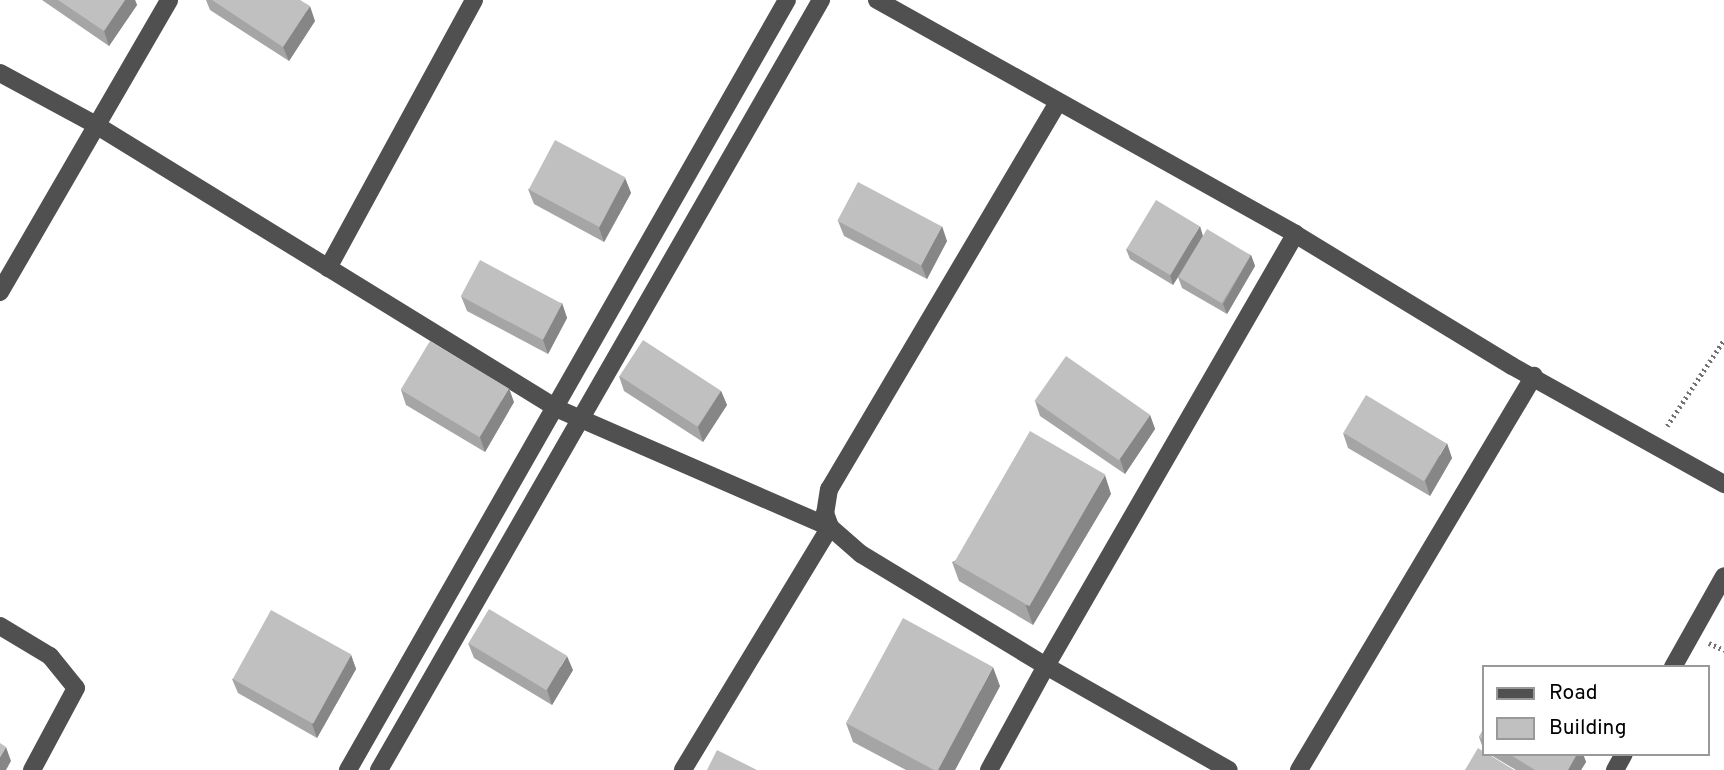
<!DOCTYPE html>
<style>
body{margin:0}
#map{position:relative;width:1724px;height:770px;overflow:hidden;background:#fff;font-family:Overpass,sans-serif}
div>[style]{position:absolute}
.path>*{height:4.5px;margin-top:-2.25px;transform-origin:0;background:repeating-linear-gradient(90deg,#727272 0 2px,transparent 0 5.5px)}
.minor>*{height:18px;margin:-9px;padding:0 9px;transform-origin:9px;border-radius:9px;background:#505050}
.wall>*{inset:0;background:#a5a5a5}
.shaded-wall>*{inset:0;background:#868686}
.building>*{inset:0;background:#c0c0c0;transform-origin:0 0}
span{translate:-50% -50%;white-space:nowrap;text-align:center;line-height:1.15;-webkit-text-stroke:6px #fff;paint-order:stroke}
.legend{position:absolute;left:1482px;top:665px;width:228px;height:91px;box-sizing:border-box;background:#fff;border:2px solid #999;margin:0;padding:9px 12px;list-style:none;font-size:21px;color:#000}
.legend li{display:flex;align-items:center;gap:14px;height:35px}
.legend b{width:35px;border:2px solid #999}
</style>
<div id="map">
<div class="path">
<div style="left:1667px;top:426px;width:103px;rotate:-56.5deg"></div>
<div style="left:1709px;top:643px;width:17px;rotate:25deg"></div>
</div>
<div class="minor">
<div style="left:877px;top:0;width:479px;rotate:29.2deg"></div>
<div style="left:1295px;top:234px;width:254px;rotate:31.3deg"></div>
<div style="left:1512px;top:366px;width:243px;rotate:29.1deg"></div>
<div style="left:0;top:73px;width:109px;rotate:28.4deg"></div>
<div style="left:96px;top:125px;width:542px;rotate:31.58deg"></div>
<div style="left:558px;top:409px;width:296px;rotate:23.5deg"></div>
<div style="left:830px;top:527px;width:284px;rotate:121.2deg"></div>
<div style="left:1057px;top:104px;width:447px;rotate:120.6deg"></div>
<div style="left:829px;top:489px;width:24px;rotate:99deg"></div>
<div style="left:825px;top:513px;width:15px;rotate:70deg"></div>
<div style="left:830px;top:527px;width:41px;rotate:41.1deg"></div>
<div style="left:861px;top:554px;width:216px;rotate:31.2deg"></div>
<div style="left:1046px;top:666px;width:499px;rotate:-60deg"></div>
<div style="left:328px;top:268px;width:305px;rotate:-61.4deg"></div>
<div style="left:0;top:292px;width:337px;rotate:-59.9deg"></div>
<div style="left:0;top:626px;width:58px;rotate:31deg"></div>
<div style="left:50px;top:656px;width:41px;rotate:50.9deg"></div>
<div style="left:76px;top:688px;width:93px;rotate:118.2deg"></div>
<div style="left:1673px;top:667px;width:104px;rotate:-60.7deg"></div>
<div style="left:348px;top:770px;width:886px;rotate:-60.31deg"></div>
<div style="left:379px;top:770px;width:888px;rotate:-60.14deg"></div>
<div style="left:989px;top:770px;width:119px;rotate:-61.3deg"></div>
<div style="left:1046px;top:666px;width:210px;rotate:29.6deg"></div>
<div style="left:1299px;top:770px;width:459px;rotate:-59.2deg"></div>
<div style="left:1615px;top:770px;width:18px;rotate:-61deg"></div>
</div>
<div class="wall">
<div style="clip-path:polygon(42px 0,135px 0,137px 5px,109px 46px)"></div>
<div style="clip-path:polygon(206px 0,300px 0,315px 21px,289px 61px,210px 10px)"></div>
<div style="clip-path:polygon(625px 178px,631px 193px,604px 242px,534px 204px,528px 189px)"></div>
<div style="clip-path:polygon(838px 221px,947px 241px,927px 279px,844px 236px)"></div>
<div style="clip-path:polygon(1203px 236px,1251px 255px,1255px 266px,1227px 314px,1182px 288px,1178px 277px,1187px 263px,1173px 285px,1130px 259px,1126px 249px)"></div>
<div style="clip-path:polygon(461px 296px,562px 303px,567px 318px,548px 354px,467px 311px)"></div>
<div style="clip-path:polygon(619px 376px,721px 391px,727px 405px,703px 442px,624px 391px)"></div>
<div style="clip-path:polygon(401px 390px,514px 402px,485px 452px,406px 405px)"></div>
<div style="clip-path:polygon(1035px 401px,1150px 415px,1155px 429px,1125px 474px,1040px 416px)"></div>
<div style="clip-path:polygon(1343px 433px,1452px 458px,1430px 496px,1348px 448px)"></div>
<div style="clip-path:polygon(1111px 494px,1033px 625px,959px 581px,952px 562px)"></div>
<div style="clip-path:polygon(468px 643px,573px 670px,552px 705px,474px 658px)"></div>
<div style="clip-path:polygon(351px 655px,356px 669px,317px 738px,238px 693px,232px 679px)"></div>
<div style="clip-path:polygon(1000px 686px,955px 770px,906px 770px,853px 742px,846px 723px)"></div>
<div style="clip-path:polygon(1484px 728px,1484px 751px,1479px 737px)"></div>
<div style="clip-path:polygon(1489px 754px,1583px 754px,1586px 762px,1581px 770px,1516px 770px)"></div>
</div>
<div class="shaded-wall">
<div style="clip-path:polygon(125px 0,135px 0,137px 5px,109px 46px,104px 31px)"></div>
<div style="clip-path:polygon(310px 6px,315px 21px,289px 61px,283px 47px)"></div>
<div style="clip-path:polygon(625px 178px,631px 193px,604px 242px,599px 228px)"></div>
<div style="clip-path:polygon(942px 226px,947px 241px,927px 279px,921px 265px)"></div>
<div style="clip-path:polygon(1200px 226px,1203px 236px,1173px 285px,1170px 275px)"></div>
<div style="clip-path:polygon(1251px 255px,1255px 266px,1227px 314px,1223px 304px)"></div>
<div style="clip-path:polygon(562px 303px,567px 318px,548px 354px,543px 340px)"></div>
<div style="clip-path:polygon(509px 388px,514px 402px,485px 452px,480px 437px)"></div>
<div style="clip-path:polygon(721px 391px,727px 405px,703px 442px,698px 427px)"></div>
<div style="clip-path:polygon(1150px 415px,1155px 429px,1125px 474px,1120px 459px)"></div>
<div style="clip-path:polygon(1447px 443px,1452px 458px,1430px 496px,1425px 481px)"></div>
<div style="clip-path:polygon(1105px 475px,1111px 494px,1033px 625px,1026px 606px)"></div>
<div style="clip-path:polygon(351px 655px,356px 669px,317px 738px,312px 724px)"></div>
<div style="clip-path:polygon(567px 656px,573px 670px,552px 705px,547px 690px)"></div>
<div style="clip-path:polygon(993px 667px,1000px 686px,955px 770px,938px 770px)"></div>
<div style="clip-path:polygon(6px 747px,11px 761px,6px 770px,0 770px,0 757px)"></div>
<div style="clip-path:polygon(1577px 754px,1583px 754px,1586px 762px,1581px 770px,1568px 770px)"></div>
</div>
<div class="building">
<div style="clip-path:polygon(58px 0,125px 0,104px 31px)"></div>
<div style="clip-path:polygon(212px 0,300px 0,310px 6px,283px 47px)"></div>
<div style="left:555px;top:140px;width:80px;height:56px;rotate:28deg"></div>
<div style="left:858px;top:182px;width:95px;height:44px;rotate:28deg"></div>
<div style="left:1156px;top:200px;width:51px;height:57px;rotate:31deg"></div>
<div style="left:1207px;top:229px;width:51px;height:56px;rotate:31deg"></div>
<div style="left:480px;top:260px;width:93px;height:41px;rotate:28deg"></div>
<div style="left:643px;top:340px;width:93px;height:43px;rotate:33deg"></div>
<div style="left:430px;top:341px;width:92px;height:57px;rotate:31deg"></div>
<div style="left:1066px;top:356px;width:103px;height:55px;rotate:35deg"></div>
<div style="left:1366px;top:395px;width:94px;height:44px;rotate:31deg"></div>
<div style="left:1030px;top:431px;width:87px;height:152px;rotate:30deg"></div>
<div style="left:489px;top:609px;width:91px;height:40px;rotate:31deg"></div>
<div style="left:271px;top:610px;width:92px;height:79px;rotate:29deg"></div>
<div style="clip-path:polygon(903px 618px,993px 667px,938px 770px,934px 770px,846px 723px)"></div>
<div style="clip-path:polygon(1484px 728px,1484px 740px,1479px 737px)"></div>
<div style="clip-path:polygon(0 743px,6px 747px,0 757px)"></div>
<div style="clip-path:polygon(1478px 748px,1484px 752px,1484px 754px,1488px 754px,1514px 770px,1465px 770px)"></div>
<div style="clip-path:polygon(717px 750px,757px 770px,707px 770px)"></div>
<div style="clip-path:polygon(1509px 754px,1577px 754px,1568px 770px,1535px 770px)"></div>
</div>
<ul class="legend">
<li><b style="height:9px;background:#505050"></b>Road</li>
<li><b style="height:19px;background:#c0c0c0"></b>Building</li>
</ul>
</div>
